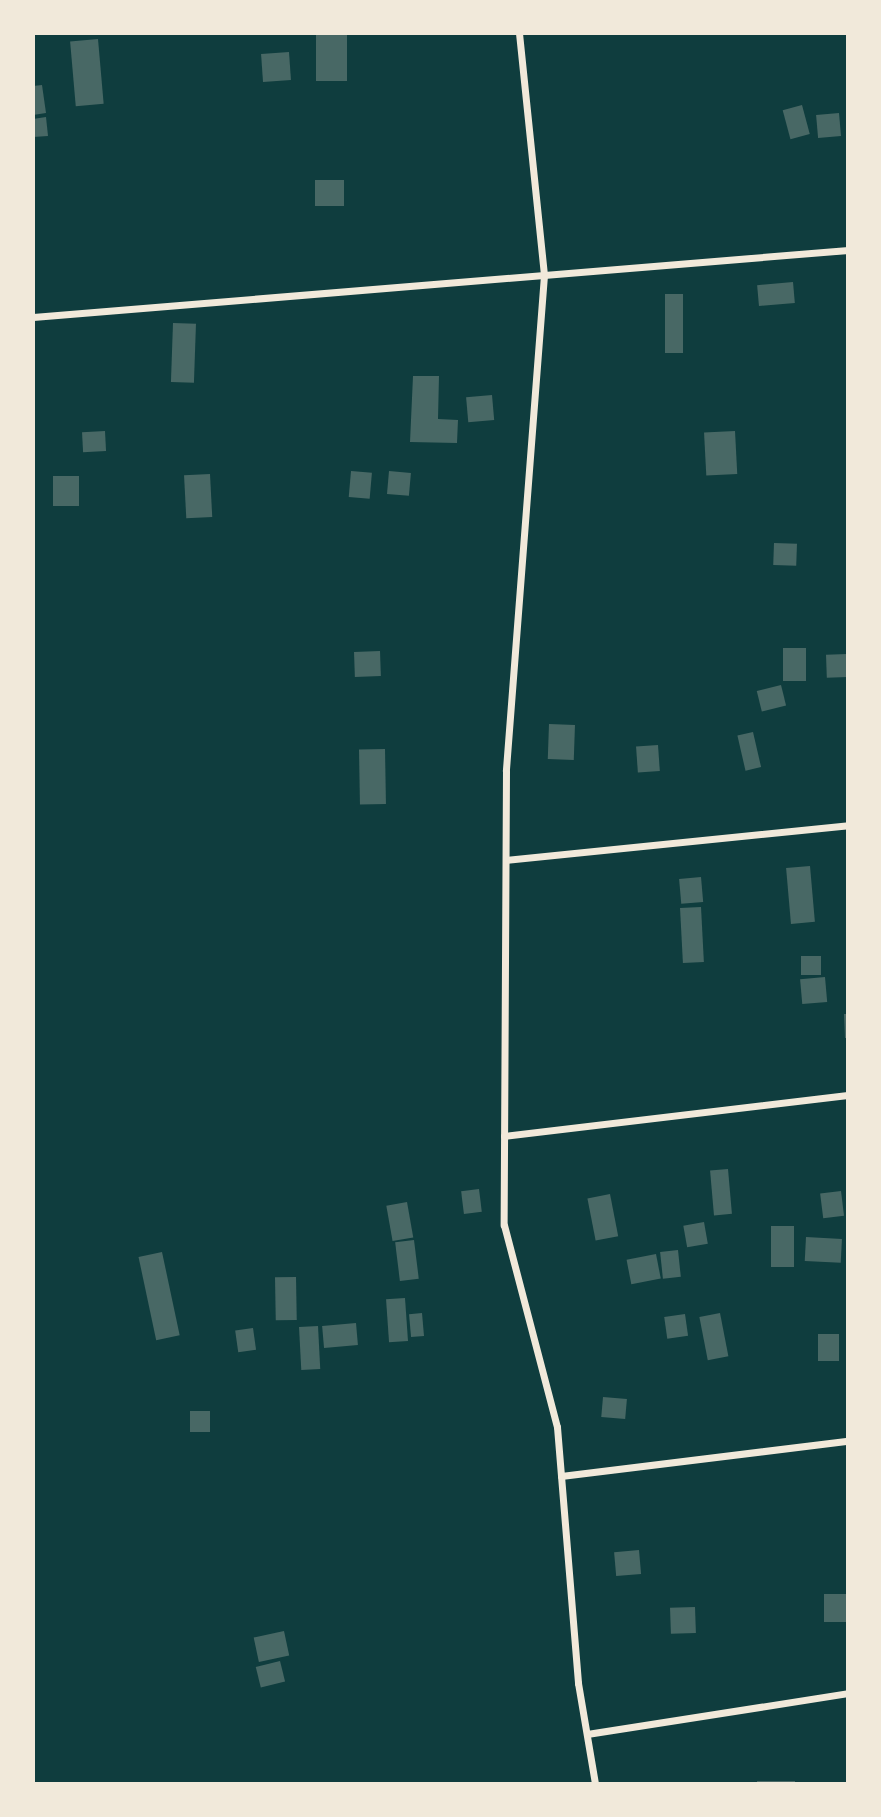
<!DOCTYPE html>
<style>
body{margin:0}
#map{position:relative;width:881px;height:1817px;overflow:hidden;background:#0f3d3e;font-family:Cabin,sans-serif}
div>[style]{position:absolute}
.building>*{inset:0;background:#486865;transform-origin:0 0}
.minor>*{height:7px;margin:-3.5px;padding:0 3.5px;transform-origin:3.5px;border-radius:3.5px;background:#f1e9da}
span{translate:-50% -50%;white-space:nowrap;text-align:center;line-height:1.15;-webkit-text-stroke:7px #f1e9da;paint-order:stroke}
.frame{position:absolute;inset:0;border:35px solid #f1e9da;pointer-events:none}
</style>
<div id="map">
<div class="building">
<div style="left:316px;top:33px;width:31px;height:48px"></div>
<div style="left:98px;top:39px;width:65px;height:28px;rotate:85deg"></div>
<div style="left:289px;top:52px;width:28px;height:28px;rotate:86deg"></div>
<div style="clip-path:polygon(42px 85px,46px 113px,33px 115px,33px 86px)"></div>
<div style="left:802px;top:105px;width:30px;height:20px;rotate:75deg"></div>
<div style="left:839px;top:113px;width:23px;height:23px;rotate:85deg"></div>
<div style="clip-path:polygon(46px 117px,48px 136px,33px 137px,33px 119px)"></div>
<div style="left:315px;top:180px;width:29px;height:26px"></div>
<div style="left:793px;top:282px;width:21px;height:36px;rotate:85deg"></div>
<div style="left:665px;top:294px;width:18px;height:59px"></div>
<div style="left:173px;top:323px;width:23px;height:59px;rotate:2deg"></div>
<div style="clip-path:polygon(413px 376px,439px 376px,438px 419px,458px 420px,457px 443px,410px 442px)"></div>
<div style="left:492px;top:395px;width:25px;height:26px;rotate:85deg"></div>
<div style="left:105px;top:431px;width:20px;height:23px;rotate:87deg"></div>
<div style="left:735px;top:431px;width:43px;height:31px;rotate:87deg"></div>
<div style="left:351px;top:471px;width:21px;height:26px;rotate:5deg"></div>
<div style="left:389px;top:471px;width:22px;height:23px;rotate:5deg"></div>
<div style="left:210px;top:474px;width:43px;height:26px;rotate:87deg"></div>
<div style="left:53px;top:476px;width:26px;height:30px"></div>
<div style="left:774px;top:543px;width:23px;height:22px;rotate:2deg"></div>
<div style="left:783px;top:648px;width:23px;height:33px"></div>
<div style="left:380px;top:651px;width:25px;height:26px;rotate:88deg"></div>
<div style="left:847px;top:654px;width:23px;height:21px;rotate:88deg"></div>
<div style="left:781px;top:685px;width:21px;height:25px;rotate:76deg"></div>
<div style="left:549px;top:724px;width:26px;height:35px;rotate:2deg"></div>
<div style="left:753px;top:732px;width:36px;height:16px;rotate:77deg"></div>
<div style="left:658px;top:745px;width:26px;height:22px;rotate:86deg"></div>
<div style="left:385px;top:749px;width:55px;height:26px;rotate:89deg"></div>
<div style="left:810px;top:866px;width:56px;height:24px;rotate:85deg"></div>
<div style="left:701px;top:877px;width:25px;height:22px;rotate:85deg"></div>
<div style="left:701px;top:907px;width:55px;height:21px;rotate:87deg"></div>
<div style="left:801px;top:956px;width:20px;height:19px"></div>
<div style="left:825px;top:977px;width:25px;height:25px;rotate:85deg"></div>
<div style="clip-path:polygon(844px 1014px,848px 1014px,848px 1038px,845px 1038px)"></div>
<div style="left:728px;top:1169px;width:45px;height:18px;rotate:85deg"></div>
<div style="left:479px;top:1189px;width:23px;height:18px;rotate:83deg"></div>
<div style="left:841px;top:1191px;width:25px;height:21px;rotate:83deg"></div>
<div style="left:610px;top:1194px;width:43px;height:23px;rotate:79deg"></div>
<div style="left:407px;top:1202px;width:36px;height:21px;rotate:80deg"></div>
<div style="left:704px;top:1222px;width:22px;height:21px;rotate:80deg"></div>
<div style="left:771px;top:1226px;width:23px;height:41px"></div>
<div style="left:806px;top:1237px;width:36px;height:24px;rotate:3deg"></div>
<div style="left:414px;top:1240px;width:39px;height:19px;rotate:83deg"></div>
<div style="left:678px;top:1250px;width:27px;height:18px;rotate:84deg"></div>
<div style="left:162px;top:1252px;width:85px;height:24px;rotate:78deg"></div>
<div style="left:656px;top:1254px;width:25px;height:30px;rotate:79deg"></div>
<div style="left:296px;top:1277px;width:43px;height:21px;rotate:89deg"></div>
<div style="left:405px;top:1298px;width:43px;height:19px;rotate:86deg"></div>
<div style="left:422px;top:1313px;width:23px;height:13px;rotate:85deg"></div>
<div style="left:720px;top:1313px;width:44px;height:21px;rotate:79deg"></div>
<div style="left:685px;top:1314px;width:22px;height:21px;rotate:82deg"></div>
<div style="left:356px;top:1323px;width:22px;height:34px;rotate:85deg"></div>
<div style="left:318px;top:1326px;width:43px;height:19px;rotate:87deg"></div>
<div style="left:253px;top:1328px;width:22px;height:18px;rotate:82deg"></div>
<div style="left:818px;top:1334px;width:21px;height:27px"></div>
<div style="left:603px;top:1397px;width:24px;height:20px;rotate:5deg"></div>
<div style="left:210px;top:1411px;width:21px;height:20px;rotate:90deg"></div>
<div style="left:639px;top:1550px;width:24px;height:25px;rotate:85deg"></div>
<div style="left:848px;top:1594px;width:28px;height:24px;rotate:90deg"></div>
<div style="left:695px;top:1607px;width:26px;height:25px;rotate:88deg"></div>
<div style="left:284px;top:1631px;width:25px;height:31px;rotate:78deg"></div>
<div style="left:280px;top:1661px;width:21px;height:25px;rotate:76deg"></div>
<div style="left:757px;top:1781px;width:38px;height:3px"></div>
</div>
<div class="minor">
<div style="left:519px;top:33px;width:243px;rotate:84.1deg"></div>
<div style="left:544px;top:275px;width:497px;rotate:94.4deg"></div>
<div style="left:506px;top:771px;width:454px;rotate:90.3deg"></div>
<div style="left:504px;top:1225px;width:209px;rotate:75.3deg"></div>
<div style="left:557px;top:1427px;width:257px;rotate:85.3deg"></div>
<div style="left:578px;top:1683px;width:102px;rotate:80.4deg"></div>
<div style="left:33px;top:317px;width:818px;rotate:-4.7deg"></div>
<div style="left:506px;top:860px;width:344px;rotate:-5.8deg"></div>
<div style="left:504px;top:1136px;width:346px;rotate:-6.8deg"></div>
<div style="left:561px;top:1476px;width:289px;rotate:-7deg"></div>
<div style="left:587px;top:1734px;width:264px;rotate:-8.9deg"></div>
</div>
<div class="frame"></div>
</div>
